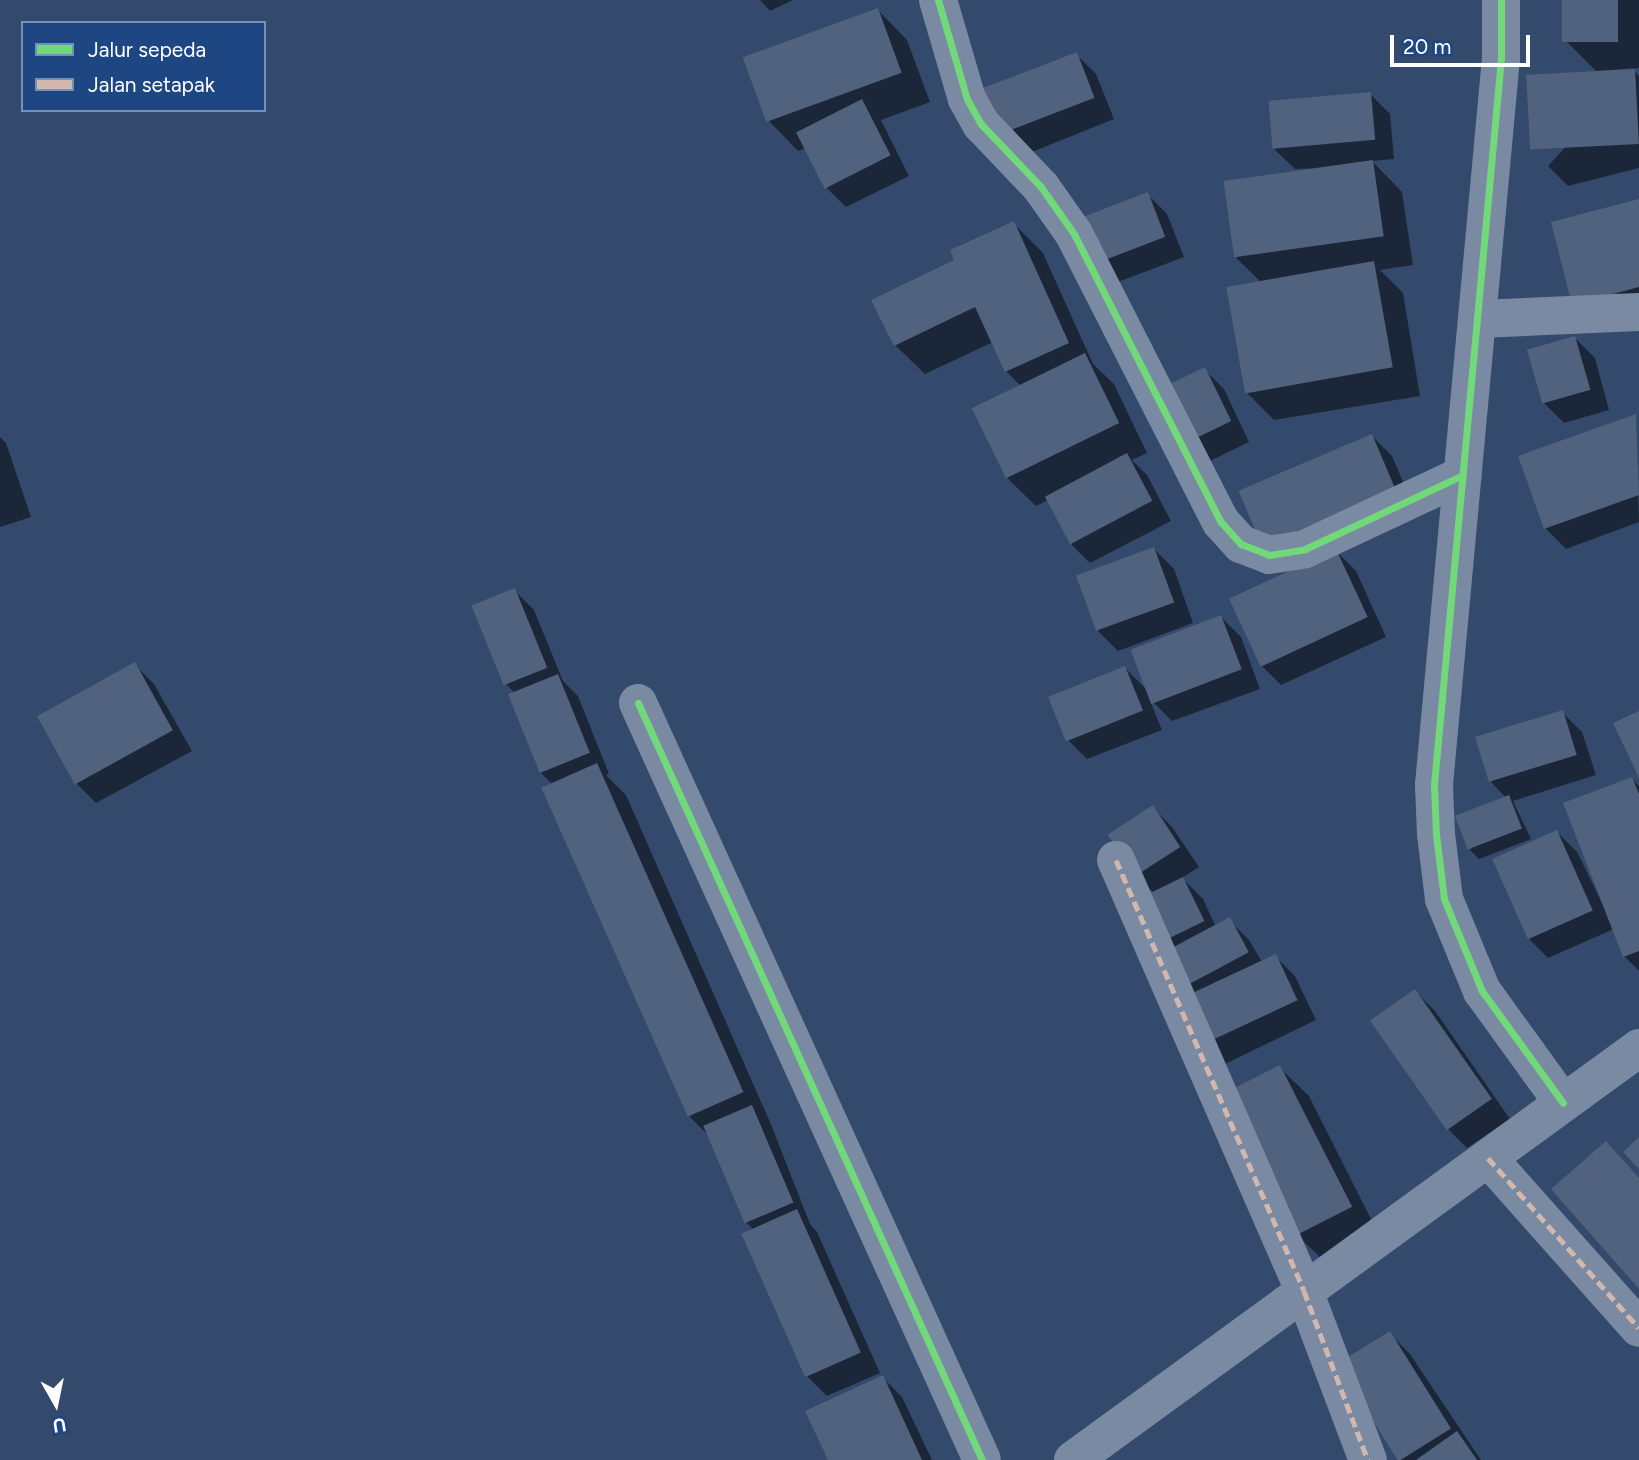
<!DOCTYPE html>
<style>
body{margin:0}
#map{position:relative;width:1639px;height:1460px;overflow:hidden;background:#344a6c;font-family:Figtree,sans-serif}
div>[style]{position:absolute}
.shadow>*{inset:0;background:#0007}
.building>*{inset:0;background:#50627d;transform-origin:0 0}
.minor>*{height:38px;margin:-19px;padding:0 19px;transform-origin:19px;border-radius:19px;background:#7a8aa2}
.quiet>*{height:5px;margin-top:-2.5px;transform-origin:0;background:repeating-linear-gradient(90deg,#d1b7ad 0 10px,transparent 0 15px)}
.cycleway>*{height:7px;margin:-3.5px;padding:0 3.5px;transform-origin:3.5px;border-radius:3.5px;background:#71d979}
span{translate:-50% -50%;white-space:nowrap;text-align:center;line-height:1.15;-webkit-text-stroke:5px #1d4683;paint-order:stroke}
.legend{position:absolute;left:21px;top:21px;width:245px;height:91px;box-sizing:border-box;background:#1d4683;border:2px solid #7790b5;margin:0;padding:9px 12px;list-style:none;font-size:21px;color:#fff}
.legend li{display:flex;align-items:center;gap:14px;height:35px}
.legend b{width:35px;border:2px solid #7790b5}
.north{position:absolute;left:21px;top:1369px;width:70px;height:70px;-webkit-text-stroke:5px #1d4683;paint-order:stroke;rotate:171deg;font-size:19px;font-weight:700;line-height:28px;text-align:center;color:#fff}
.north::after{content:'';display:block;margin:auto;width:24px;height:32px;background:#fff;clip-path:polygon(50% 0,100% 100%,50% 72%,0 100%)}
.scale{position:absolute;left:1390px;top:35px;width:140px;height:32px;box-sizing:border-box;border:4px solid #fff;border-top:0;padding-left:9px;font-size:21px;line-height:24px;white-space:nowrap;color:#fff;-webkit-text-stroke:5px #1d4683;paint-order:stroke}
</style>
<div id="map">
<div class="shadow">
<div style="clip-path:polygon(760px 0,793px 0,770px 11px)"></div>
<div style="clip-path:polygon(1563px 0,1639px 0,1639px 68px,1596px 71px,1566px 41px)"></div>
<div style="clip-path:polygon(878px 10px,907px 40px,930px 102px,881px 120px,909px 176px,846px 207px,826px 187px,806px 148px,798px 151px,769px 121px)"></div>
<div style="clip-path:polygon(1076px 54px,1096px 74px,1114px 119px,1017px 158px,997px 138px)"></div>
<div style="clip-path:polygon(1635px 71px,1639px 76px,1639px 168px,1568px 186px,1548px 166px)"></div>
<div style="clip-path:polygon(1370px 94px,1390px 114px,1394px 159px,1372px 161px,1402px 192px,1413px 265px,1380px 270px,1403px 293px,1420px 396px,1274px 420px,1244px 390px,1261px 282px,1236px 258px,1331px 168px,1295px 169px,1274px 149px)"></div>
<div style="clip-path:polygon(1147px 194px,1167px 214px,1184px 257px,1118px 282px,1082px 220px)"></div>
<div style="clip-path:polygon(1639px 201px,1639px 311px,1594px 324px)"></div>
<div style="clip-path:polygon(1013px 223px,1043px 253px,1093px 364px,1114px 384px,1147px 453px,1132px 460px,1147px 475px,1171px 521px,1090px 563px,1070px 543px,1048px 500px,1036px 506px,1006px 477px,1020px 385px,1006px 371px,993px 342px,925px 374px,895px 345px,956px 261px)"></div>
<div style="clip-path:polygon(1575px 338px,1595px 358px,1609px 410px,1564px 423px,1544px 403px)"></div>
<div style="clip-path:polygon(1204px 369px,1224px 389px,1249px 442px,1206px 463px,1186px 443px)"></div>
<div style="clip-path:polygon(1636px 416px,1639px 522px,1566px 549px,1546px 529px,1520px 457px)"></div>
<div style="clip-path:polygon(1372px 436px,1392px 456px,1415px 510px,1285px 566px)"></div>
<div style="clip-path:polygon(0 437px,6px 443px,31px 517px,0 527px)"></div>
<div style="clip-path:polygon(1154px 549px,1174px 569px,1193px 623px,1118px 651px,1098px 631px)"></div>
<div style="clip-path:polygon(1336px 551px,1356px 571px,1386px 637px,1281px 685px,1261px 665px,1231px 599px)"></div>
<div style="clip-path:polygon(514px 590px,534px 610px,563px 681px,578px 696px,609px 774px,606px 775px,626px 795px,770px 1122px,810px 1224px,817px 1232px,880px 1373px,827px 1396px,807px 1376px,754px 1230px,746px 1222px,710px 1137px,688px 1115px,552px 784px,541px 773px,515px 693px,506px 684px)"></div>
<div style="clip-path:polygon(1221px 617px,1241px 637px,1260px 689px,1172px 721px,1149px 698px,1162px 730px,1087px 759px,1067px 739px,1125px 668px,1148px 691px)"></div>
<div style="clip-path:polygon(134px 664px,154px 684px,192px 751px,96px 803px,76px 783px,39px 716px)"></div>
<div style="clip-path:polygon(1562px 712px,1582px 732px,1596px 775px,1513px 801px,1531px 839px,1479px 859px,1470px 850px,1506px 798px,1491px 782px)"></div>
<div style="clip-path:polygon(1632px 779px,1639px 786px,1639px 971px,1624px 956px,1614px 929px,1548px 958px,1528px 938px,1494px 860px,1557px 832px,1577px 852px,1612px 923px)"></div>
<div style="clip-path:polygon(1152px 807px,1172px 827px,1199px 867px,1182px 878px,1203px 899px,1216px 927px,1229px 920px,1249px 940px,1262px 962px,1275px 956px,1295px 976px,1316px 1020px,1223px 1065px,1203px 1045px,1154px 893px,1135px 875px)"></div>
<div style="clip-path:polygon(1415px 991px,1435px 1011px,1510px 1119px,1467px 1148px,1447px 1128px)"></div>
<div style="clip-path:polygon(1279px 1067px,1309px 1096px,1380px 1237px,1327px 1264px,1297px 1235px)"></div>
<div style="clip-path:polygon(1390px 1334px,1410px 1354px,1481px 1460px,1401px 1460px,1340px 1364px)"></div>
<div style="clip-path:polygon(882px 1377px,902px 1397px,932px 1460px,830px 1460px)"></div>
</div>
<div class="building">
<div style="left:1562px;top:0;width:56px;height:42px"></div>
<div style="left:878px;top:8px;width:69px;height:144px;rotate:70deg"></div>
<div style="left:1077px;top:52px;width:49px;height:109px;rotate:69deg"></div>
<div style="left:1635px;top:69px;width:75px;height:109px;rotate:87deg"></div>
<div style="left:1371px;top:92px;width:48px;height:103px;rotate:85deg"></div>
<div style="left:862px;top:99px;width:63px;height:74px;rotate:63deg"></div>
<div style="left:1373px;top:160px;width:77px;height:151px;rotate:82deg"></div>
<div style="left:1148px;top:192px;width:48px;height:73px;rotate:69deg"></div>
<div style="clip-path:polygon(1639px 199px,1639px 287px,1572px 305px,1551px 222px)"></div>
<div style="clip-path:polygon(1014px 221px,1069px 343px,1005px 372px,975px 307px,894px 346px,871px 300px,954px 260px,950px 250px)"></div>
<div style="left:1374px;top:261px;width:108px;height:150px;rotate:80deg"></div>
<div style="left:1575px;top:336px;width:56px;height:50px;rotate:74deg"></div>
<div style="left:1085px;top:353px;width:78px;height:126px;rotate:64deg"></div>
<div style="left:1205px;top:367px;width:60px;height:51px;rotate:64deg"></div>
<div style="clip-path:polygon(1636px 414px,1639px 495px,1544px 529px,1518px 456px)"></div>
<div style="left:1372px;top:434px;width:61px;height:145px;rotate:67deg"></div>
<div style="left:1127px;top:453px;width:54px;height:93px;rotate:62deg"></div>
<div style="left:1154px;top:547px;width:59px;height:83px;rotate:70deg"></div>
<div style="left:1336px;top:549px;width:75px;height:118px;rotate:65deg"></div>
<div style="left:515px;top:588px;width:86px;height:47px;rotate:68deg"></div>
<div style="left:1221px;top:615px;width:58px;height:97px;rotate:69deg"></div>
<div style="left:135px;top:662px;width:78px;height:112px;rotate:61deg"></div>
<div style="left:1125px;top:666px;width:48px;height:83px;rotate:68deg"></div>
<div style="left:558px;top:674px;width:85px;height:54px;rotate:68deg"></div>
<div style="left:1563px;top:710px;width:47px;height:92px;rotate:73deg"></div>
<div style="clip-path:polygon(1639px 711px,1639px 778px,1613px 723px)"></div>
<div style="left:597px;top:763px;width:360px;height:61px;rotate:66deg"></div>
<div style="clip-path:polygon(1632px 777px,1639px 794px,1639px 951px,1623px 957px,1563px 803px)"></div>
<div style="left:1509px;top:795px;width:36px;height:58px;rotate:69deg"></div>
<div style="left:1153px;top:805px;width:50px;height:54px;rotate:57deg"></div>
<div style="left:1557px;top:830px;width:88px;height:71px;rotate:66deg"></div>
<div style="left:1183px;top:877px;width:49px;height:52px;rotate:64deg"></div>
<div style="left:1230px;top:917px;width:40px;height:79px;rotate:62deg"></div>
<div style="left:1276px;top:954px;width:51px;height:107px;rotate:65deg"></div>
<div style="left:1415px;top:989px;width:134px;height:55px;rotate:55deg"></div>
<div style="left:1280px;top:1065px;width:159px;height:63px;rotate:63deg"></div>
<div style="left:752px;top:1105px;width:106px;height:53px;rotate:67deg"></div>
<div style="clip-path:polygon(1639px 1137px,1639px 1169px,1623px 1152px)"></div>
<div style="clip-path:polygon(1606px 1141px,1639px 1178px,1639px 1289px,1551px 1189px)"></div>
<div style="left:797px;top:1209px;width:157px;height:61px;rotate:66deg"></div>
<div style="left:1390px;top:1331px;width:115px;height:62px;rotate:58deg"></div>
<div style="clip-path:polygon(883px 1375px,922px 1460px,828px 1460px,805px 1411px)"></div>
<div style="clip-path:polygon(1457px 1431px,1477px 1460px,1416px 1460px)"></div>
</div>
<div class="minor">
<div style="left:938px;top:0;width:103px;rotate:73.7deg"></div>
<div style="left:967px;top:99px;width:29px;rotate:61deg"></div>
<div style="left:981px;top:124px;width:87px;rotate:46.4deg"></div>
<div style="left:1041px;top:187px;width:57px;rotate:54.9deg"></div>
<div style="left:1074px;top:234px;width:323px;rotate:63deg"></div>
<div style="left:1221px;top:522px;width:30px;rotate:48deg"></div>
<div style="left:1241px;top:544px;width:30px;rotate:21deg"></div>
<div style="left:1269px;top:555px;width:36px;rotate:-9deg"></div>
<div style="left:1305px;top:549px;width:174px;rotate:-25.1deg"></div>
<div style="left:1501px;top:0;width:58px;rotate:90deg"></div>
<div style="left:1501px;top:58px;width:730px;rotate:95.27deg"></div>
<div style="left:1434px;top:785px;width:49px;rotate:87.7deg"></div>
<div style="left:1436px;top:834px;width:65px;rotate:83deg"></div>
<div style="left:1444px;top:899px;width:100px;rotate:67.6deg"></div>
<div style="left:1482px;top:991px;width:138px;rotate:54.1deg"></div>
<div style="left:1478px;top:319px;width:161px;rotate:-2.5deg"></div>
<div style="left:638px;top:703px;width:831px;rotate:65.56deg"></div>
<div style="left:1116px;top:860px;width:470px;rotate:66.4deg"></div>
<div style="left:1304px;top:1291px;width:181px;rotate:69.3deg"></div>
<div style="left:1488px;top:1158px;width:227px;rotate:48.4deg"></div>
<div style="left:1073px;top:1460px;width:700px;rotate:-36.05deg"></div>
</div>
<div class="quiet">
<div style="left:1116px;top:860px;width:470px;rotate:66.4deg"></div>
<div style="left:1304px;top:1291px;width:181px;rotate:69.3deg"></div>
<div style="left:1488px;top:1158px;width:227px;rotate:48.4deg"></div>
</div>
<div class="cycleway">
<div style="left:938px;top:0;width:103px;rotate:73.7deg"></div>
<div style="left:967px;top:99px;width:29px;rotate:61deg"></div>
<div style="left:981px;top:124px;width:87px;rotate:46.4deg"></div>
<div style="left:1041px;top:187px;width:57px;rotate:54.9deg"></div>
<div style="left:1074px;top:234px;width:323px;rotate:63deg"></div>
<div style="left:1221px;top:522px;width:30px;rotate:48deg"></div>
<div style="left:1241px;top:544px;width:30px;rotate:21deg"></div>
<div style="left:1269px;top:555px;width:36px;rotate:-9deg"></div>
<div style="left:1305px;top:549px;width:174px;rotate:-25.1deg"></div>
<div style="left:1501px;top:0;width:58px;rotate:90deg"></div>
<div style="left:1501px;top:58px;width:730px;rotate:95.27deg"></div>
<div style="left:1434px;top:785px;width:49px;rotate:87.7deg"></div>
<div style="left:1436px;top:834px;width:65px;rotate:83deg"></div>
<div style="left:1444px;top:899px;width:100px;rotate:67.6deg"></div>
<div style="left:1482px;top:991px;width:138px;rotate:54.1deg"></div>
<div style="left:638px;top:703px;width:831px;rotate:65.56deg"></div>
</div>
<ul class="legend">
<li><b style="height:9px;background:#71d979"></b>Jalur sepeda</li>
<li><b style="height:9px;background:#d1b7ad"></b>Jalan setapak</li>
</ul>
<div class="north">U</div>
<div class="scale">20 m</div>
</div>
